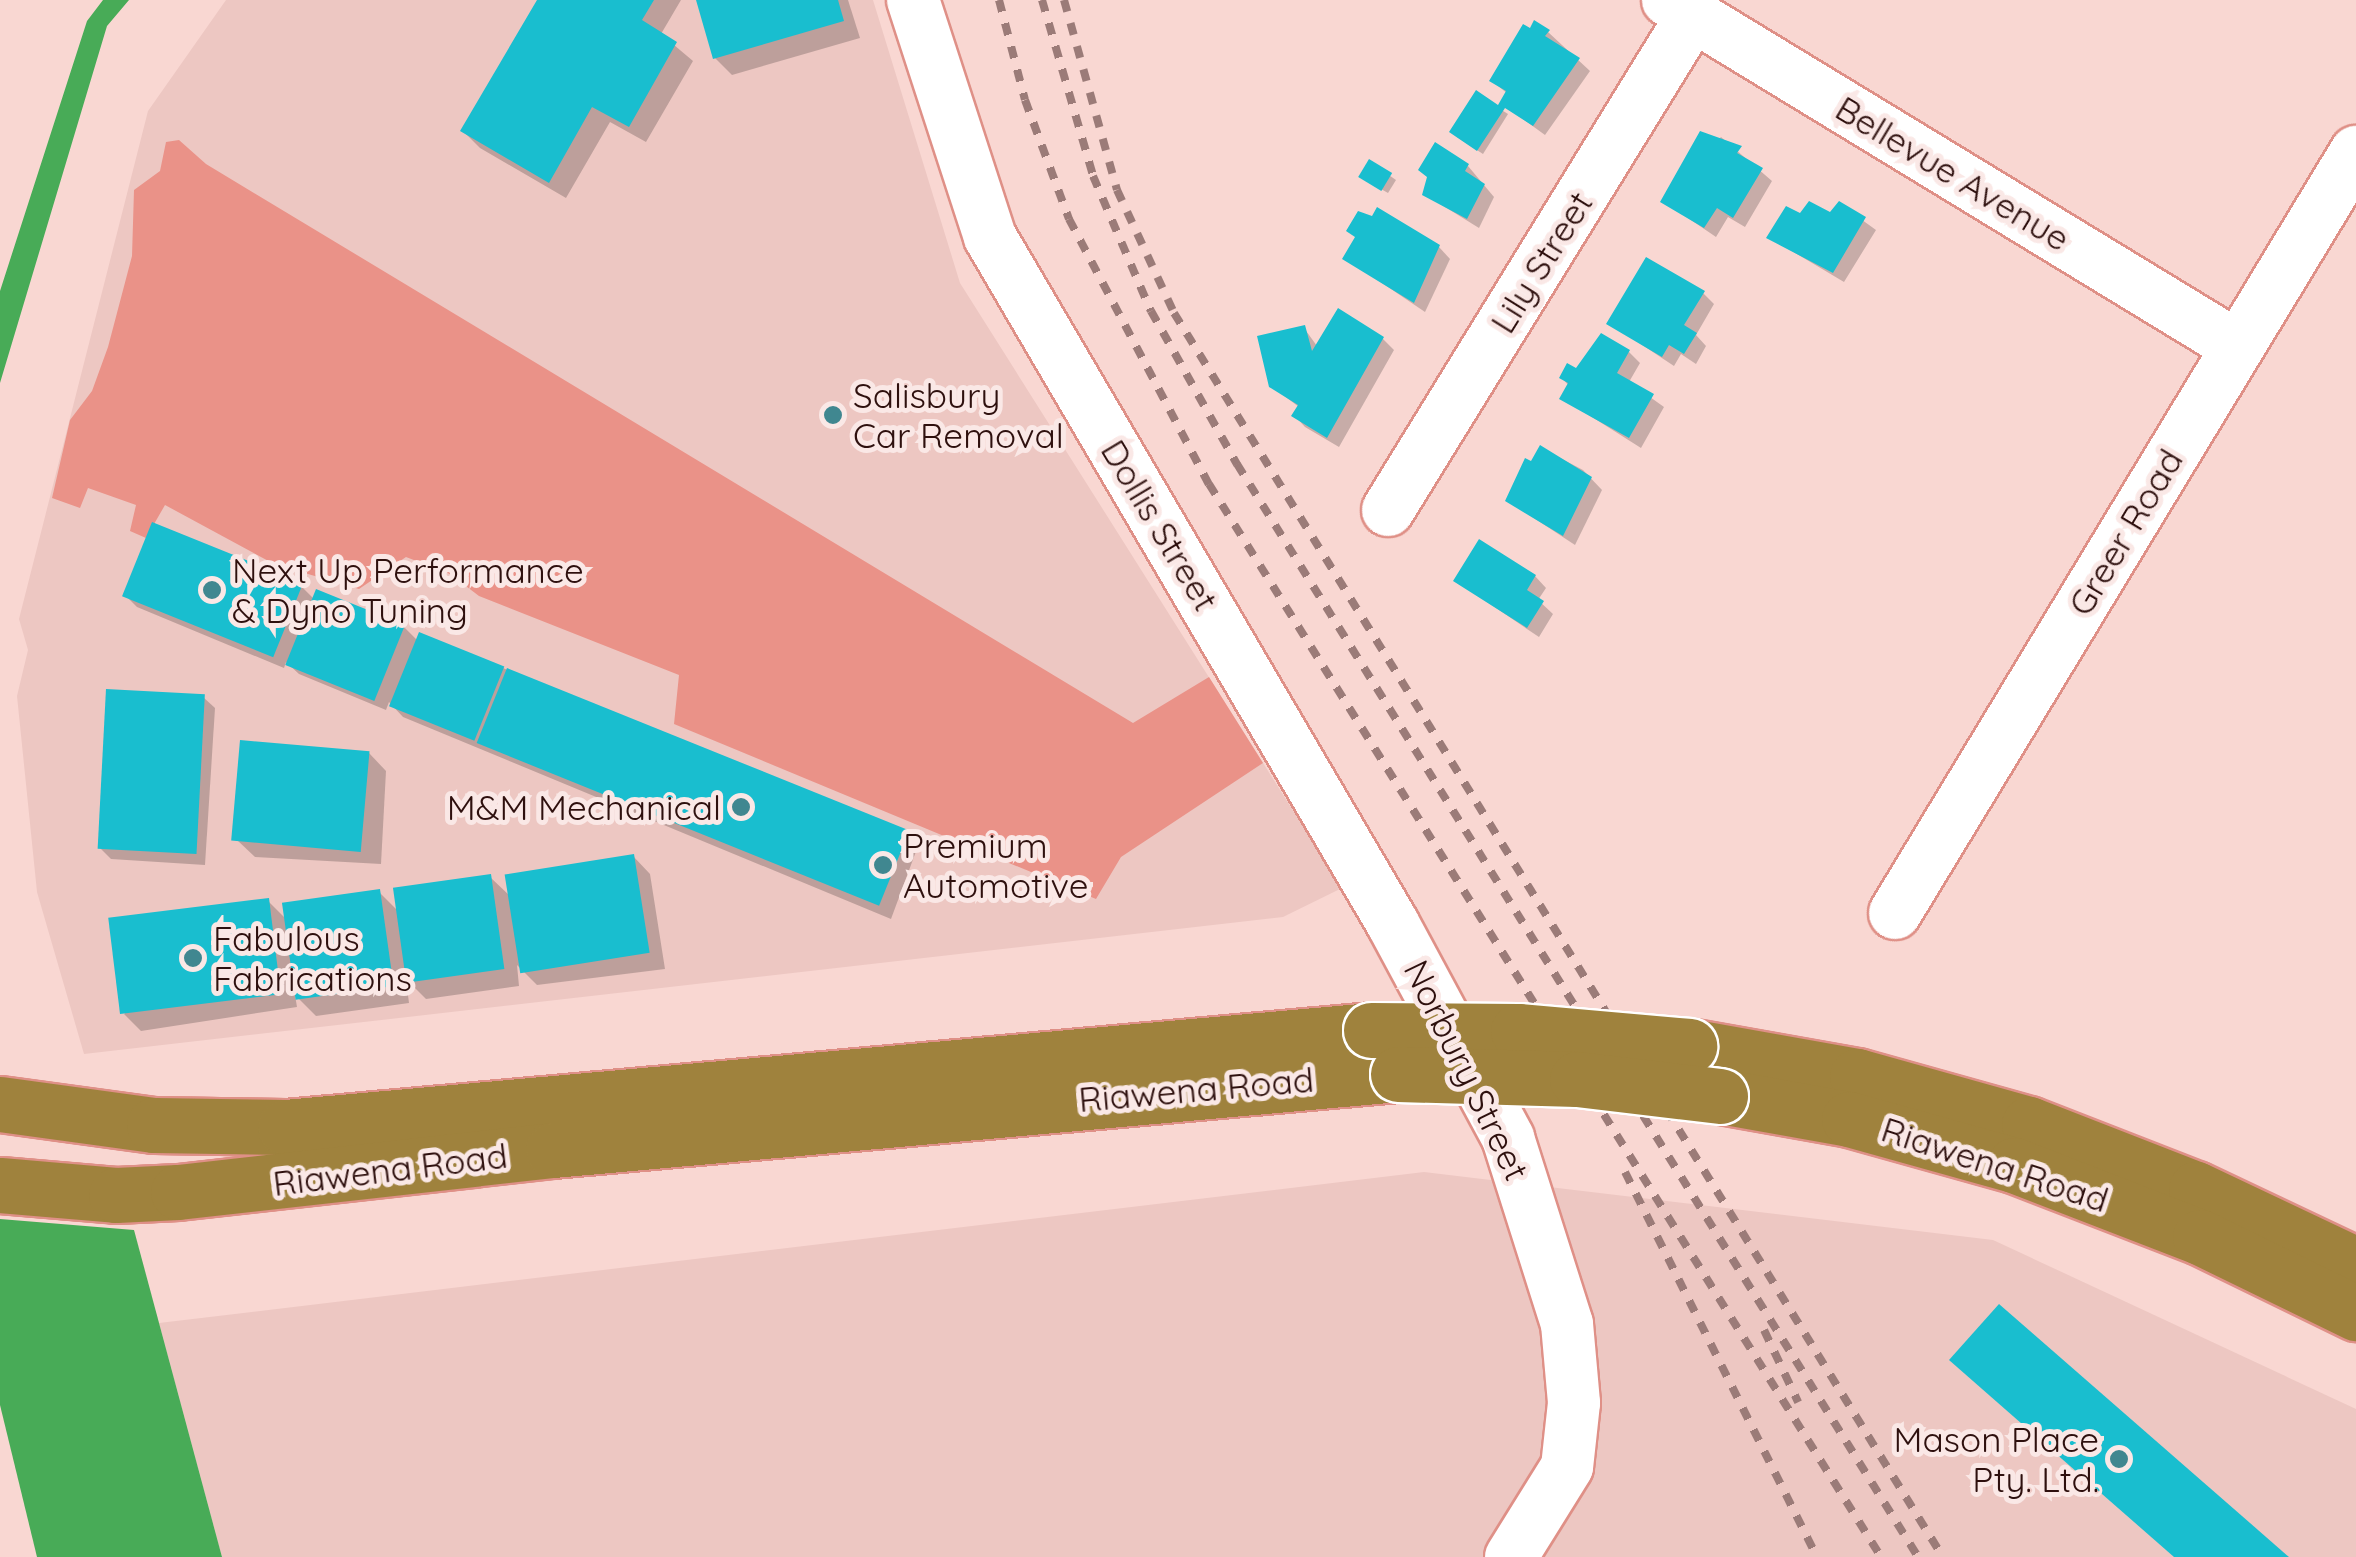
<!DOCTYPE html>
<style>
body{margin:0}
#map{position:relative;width:2356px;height:1557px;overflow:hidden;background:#f9d7d2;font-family:Quicksand,sans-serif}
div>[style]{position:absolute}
.built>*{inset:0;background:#edc7c2}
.green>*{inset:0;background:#ea9288}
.water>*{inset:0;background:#48ab57}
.shadow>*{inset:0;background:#0003}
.building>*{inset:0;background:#19becf;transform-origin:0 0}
.roads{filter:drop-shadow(2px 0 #df9087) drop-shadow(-2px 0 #df9087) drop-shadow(0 2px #df9087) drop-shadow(0 -2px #df9087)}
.minor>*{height:52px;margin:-26px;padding:0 26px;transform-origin:26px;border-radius:26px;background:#fff}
.highway>*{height:55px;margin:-27.5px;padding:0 27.5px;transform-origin:27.5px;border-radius:27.5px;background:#9f823d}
.rail>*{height:8px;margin-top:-4px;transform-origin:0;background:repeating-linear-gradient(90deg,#9b7b78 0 12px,transparent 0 24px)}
.bridges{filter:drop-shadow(2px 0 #fff) drop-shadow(-2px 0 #fff) drop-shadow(0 2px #fff) drop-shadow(0 -2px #fff)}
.highway-bridge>*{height:55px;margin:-27.5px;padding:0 27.5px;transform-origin:27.5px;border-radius:27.5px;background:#9f823d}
.dots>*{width:28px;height:28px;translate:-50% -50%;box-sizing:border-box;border:5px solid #fae8e6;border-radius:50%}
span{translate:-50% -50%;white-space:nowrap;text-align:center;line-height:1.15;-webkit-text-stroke:10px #fae8e6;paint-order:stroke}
.street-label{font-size:35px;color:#2e100e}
.poi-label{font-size:35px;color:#2e100e}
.left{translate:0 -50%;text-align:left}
.right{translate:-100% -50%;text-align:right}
</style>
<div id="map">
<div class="built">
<div style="clip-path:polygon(226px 0,873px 0,960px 283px,1342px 888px,1283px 917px,84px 1054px,37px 892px,17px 696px,28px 650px,19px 619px,148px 111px)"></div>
<div style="clip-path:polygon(1424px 1172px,1993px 1240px,2356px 1409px,2356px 1557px,222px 1557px,159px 1323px)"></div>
</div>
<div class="green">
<div style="clip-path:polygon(179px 140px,206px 164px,1133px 723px,1209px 677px,1263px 763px,1121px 857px,1096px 899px,674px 724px,679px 675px,479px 596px,450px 574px,406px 557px,359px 589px,274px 564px,165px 505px,146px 538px,130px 531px,136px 505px,88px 488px,80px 508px,52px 498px,70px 420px,92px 391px,108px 347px,132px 256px,134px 190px,160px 171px,166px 142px)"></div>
</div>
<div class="water">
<div style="clip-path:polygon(103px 0,129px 0,107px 26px,0 383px,0 291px,87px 21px)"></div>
<div style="clip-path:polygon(0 1219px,134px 1230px,222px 1557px,37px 1557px,0 1405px)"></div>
</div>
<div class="shadow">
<div style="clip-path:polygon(538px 0,681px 0,661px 34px,693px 61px,646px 142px,610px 122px,566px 198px,480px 148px,463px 131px)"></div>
<div style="clip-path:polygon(698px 0,848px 0,860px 38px,732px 75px,715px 58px)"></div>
<div style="clip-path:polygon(1548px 32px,1590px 71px,1545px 135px,1502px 104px,1508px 94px,1492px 81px)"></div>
<div style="clip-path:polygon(1476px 94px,1508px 114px,1483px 154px,1457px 137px)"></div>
<div style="clip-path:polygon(1721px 137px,1772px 181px,1745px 227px,1728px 217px,1716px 237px,1663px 201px)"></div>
<div style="clip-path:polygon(1370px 162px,1396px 180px,1388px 193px,1367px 181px)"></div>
<div style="clip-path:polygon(1468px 166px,1494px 197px,1479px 228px,1424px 194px,1429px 179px)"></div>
<div style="clip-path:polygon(1840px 204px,1876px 230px,1844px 282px,1770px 238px,1801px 217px,1831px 216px)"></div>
<div style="clip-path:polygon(1439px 247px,1450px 259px,1425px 312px,1345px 258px)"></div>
<div style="clip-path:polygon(1703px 293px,1714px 304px,1696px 335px,1706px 346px,1696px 364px,1681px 354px,1674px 366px,1609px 323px)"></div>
<div style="clip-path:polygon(1304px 328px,1317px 346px,1383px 339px,1394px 350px,1339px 447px,1305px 427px,1294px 415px,1299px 407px,1271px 386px)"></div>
<div style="clip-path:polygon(1629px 352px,1640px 363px,1629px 382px,1664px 407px,1641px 448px,1562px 398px,1569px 386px,1562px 378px)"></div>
<div style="clip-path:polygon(1541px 448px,1583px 470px,1602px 490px,1575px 545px,1508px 501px)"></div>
<div style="clip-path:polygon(1535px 576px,1546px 588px,1538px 600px,1553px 614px,1539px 637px,1456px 581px)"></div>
<div style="clip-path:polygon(301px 586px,314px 599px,404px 627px,418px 641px,503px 668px,907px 835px,918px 846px,891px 919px,403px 717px,389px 702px,386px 710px,299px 674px,286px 662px,284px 668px,137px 607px,126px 596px)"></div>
<div style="clip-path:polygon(203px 697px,215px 708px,205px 865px,111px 859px,100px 848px)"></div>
<div style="clip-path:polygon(369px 753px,386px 771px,381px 864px,255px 857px,237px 840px)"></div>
<div style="clip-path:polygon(633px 856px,650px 874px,665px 969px,537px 985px,517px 965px,519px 986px,426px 999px,406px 979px,409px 1003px,316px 1016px,295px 995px,297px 1007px,141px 1031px,124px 1014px,268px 901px,287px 920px,379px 892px,399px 912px,490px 877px,510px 896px)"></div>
</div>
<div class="building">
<div style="clip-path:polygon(537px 0,654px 0,642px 20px,677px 42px,629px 127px,592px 107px,549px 183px,460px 131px)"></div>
<div style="clip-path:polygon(696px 0,838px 0,844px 21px,713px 59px)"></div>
<div style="clip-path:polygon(1534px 20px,1550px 30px,1545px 36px,1580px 58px,1533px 126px,1505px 108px,1477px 151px,1449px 132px,1476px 90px,1498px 105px,1506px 91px,1489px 81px,1523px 24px,1530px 28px)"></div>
<div style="clip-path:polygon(1700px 131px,1742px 146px,1737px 153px,1763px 168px,1733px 218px,1717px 208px,1704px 228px,1660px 202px)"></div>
<div style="clip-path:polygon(1435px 142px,1469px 164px,1465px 171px,1485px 184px,1467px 219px,1422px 195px,1427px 177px,1418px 170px)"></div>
<div style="left:1369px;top:159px;width:27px;height:21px;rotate:31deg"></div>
<div style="clip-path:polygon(1809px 201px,1830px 212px,1839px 201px,1866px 217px,1833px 273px,1766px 238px,1786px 206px,1800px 213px)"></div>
<div style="clip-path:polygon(1377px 207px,1440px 245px,1414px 303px,1342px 259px,1355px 237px,1346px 231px,1358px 211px,1372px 216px)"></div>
<div style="clip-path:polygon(1646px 257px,1705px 291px,1684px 325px,1697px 333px,1684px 354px,1669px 345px,1662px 357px,1606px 324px)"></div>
<div style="clip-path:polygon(1338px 308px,1384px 337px,1327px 438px,1291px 416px,1298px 405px,1269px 387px,1257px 336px,1305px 325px,1312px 351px)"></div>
<div style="clip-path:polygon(1601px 333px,1630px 350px,1617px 373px,1654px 394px,1629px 438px,1559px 399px,1568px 383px,1559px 378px,1567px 363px,1576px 368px)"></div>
<div style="clip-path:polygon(1540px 445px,1592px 477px,1563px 536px,1505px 501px,1525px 458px,1531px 461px)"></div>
<div style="left:152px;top:522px;width:163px;height:80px;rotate:22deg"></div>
<div style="clip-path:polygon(1479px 539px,1536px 575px,1527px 590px,1544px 601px,1527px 628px,1453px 581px)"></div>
<div style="left:316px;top:589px;width:96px;height:82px;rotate:22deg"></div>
<div style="left:419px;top:632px;width:92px;height:80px;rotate:22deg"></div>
<div style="left:507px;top:668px;width:434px;height:81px;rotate:22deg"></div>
<div style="left:106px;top:689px;width:99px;height:160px;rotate:3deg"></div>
<div style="left:240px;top:740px;width:130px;height:101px;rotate:5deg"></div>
<div style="left:634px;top:854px;width:100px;height:131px;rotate:81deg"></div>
<div style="left:491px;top:874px;width:96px;height:99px;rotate:82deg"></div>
<div style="left:380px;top:889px;width:98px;height:99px;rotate:82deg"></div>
<div style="left:269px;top:898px;width:97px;height:162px;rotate:83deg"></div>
<div style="clip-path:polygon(1999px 1304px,2289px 1557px,2174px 1557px,1949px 1360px)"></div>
</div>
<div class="roads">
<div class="minor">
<div style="left:913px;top:0;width:249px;rotate:72deg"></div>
<div style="left:990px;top:237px;width:796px;rotate:59.6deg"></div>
<div style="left:1393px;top:924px;width:243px;rotate:61.7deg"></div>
<div style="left:1508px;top:1138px;width:195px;rotate:72.4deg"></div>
<div style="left:1567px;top:1324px;width:79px;rotate:84.9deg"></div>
<div style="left:1574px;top:1403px;width:64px;rotate:96.2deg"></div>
<div style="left:1567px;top:1467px;width:106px;rotate:121.9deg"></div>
<div style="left:1668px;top:0;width:667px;rotate:31.33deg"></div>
<div style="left:1388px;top:510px;width:581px;rotate:-58.36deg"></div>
<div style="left:1895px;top:913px;width:890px;rotate:-58.79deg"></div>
</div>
<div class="highway">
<div style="left:1689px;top:1046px;width:171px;rotate:10.1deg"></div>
<div style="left:1857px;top:1076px;width:179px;rotate:15.6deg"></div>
<div style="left:2029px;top:1124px;width:179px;rotate:21.3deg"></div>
<div style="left:2196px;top:1189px;width:177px;rotate:25.4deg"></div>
<div style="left:1720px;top:1096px;width:131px;rotate:10.1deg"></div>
<div style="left:1849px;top:1119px;width:171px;rotate:15.6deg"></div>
<div style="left:2014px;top:1165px;width:199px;rotate:21.2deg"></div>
<div style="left:2200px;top:1237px;width:174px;rotate:26deg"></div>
<div style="left:0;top:1104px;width:155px;rotate:7.8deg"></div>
<div style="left:154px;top:1125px;width:131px;rotate:0.9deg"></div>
<div style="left:285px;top:1127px;width:1090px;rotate:-5.1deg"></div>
<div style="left:0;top:1185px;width:116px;rotate:4.9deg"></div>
<div style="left:116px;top:1195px;width:62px;rotate:-2.8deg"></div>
<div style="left:178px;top:1192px;width:377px;rotate:-6.4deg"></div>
<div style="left:553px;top:1150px;width:848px;rotate:-5.14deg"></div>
</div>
</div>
<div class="rail">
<div style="left:999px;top:0;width:103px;rotate:75.4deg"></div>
<div style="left:1025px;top:100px;width:127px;rotate:69.7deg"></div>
<div style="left:1069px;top:219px;width:300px;rotate:62.2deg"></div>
<div style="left:1209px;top:484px;width:1266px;rotate:57.94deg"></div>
<div style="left:1042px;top:0;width:183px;rotate:73.8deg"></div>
<div style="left:1093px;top:176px;width:147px;rotate:66.8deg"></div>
<div style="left:1151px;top:311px;width:176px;rotate:60.7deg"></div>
<div style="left:1237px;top:464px;width:1288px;rotate:58.07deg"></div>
<div style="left:1064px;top:0;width:197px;rotate:74.4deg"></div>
<div style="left:1117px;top:190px;width:136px;rotate:65.1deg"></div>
<div style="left:1174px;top:313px;width:1462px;rotate:58.28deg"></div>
<div style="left:1625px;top:1172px;width:430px;rotate:63.5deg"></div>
<div style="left:1764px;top:1330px;width:80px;rotate:64.7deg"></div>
</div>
<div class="bridges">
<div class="highway-bridge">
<div style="left:1371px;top:1030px;width:147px;rotate:0.4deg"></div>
<div style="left:1518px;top:1031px;width:172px;rotate:5deg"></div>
<div style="left:1398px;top:1074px;width:179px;rotate:1.6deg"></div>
<div style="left:1577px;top:1079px;width:144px;rotate:6.8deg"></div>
</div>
</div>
<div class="dots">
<div style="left:833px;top:415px;background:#408790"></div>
<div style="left:212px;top:590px;background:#408790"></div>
<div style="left:741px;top:807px;background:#408790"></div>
<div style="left:883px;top:865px;background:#408790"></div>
<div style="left:193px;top:958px;background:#408790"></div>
<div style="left:2119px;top:1459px;background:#408790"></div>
</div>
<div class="street-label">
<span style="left:1953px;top:173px;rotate:31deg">Bellevue Avenue</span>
<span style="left:1541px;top:262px;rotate:-58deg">Lily Street</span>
<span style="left:1160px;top:525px;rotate:59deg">Dollis Street</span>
<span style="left:2125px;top:532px;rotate:-59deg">Greer Road</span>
<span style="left:1467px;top:1070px;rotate:64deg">Norbury Street</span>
<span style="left:1196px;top:1089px;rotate:-5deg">Riawena Road</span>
<span style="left:1995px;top:1164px;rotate:18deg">Riawena Road</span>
<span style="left:390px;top:1169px;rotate:-7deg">Riawena Road</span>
</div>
<div class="poi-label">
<span class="left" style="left:853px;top:415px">Salisbury<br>Car Removal</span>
<span class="left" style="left:232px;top:590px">Next Up Performance<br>&amp; Dyno Tuning</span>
<span class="right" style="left:721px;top:807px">M&amp;M Mechanical</span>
<span class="left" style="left:903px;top:865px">Premium<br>Automotive</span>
<span class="left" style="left:213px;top:958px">Fabulous<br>Fabrications</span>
<span class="right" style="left:2099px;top:1459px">Mason Place<br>Pty. Ltd.</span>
</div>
</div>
